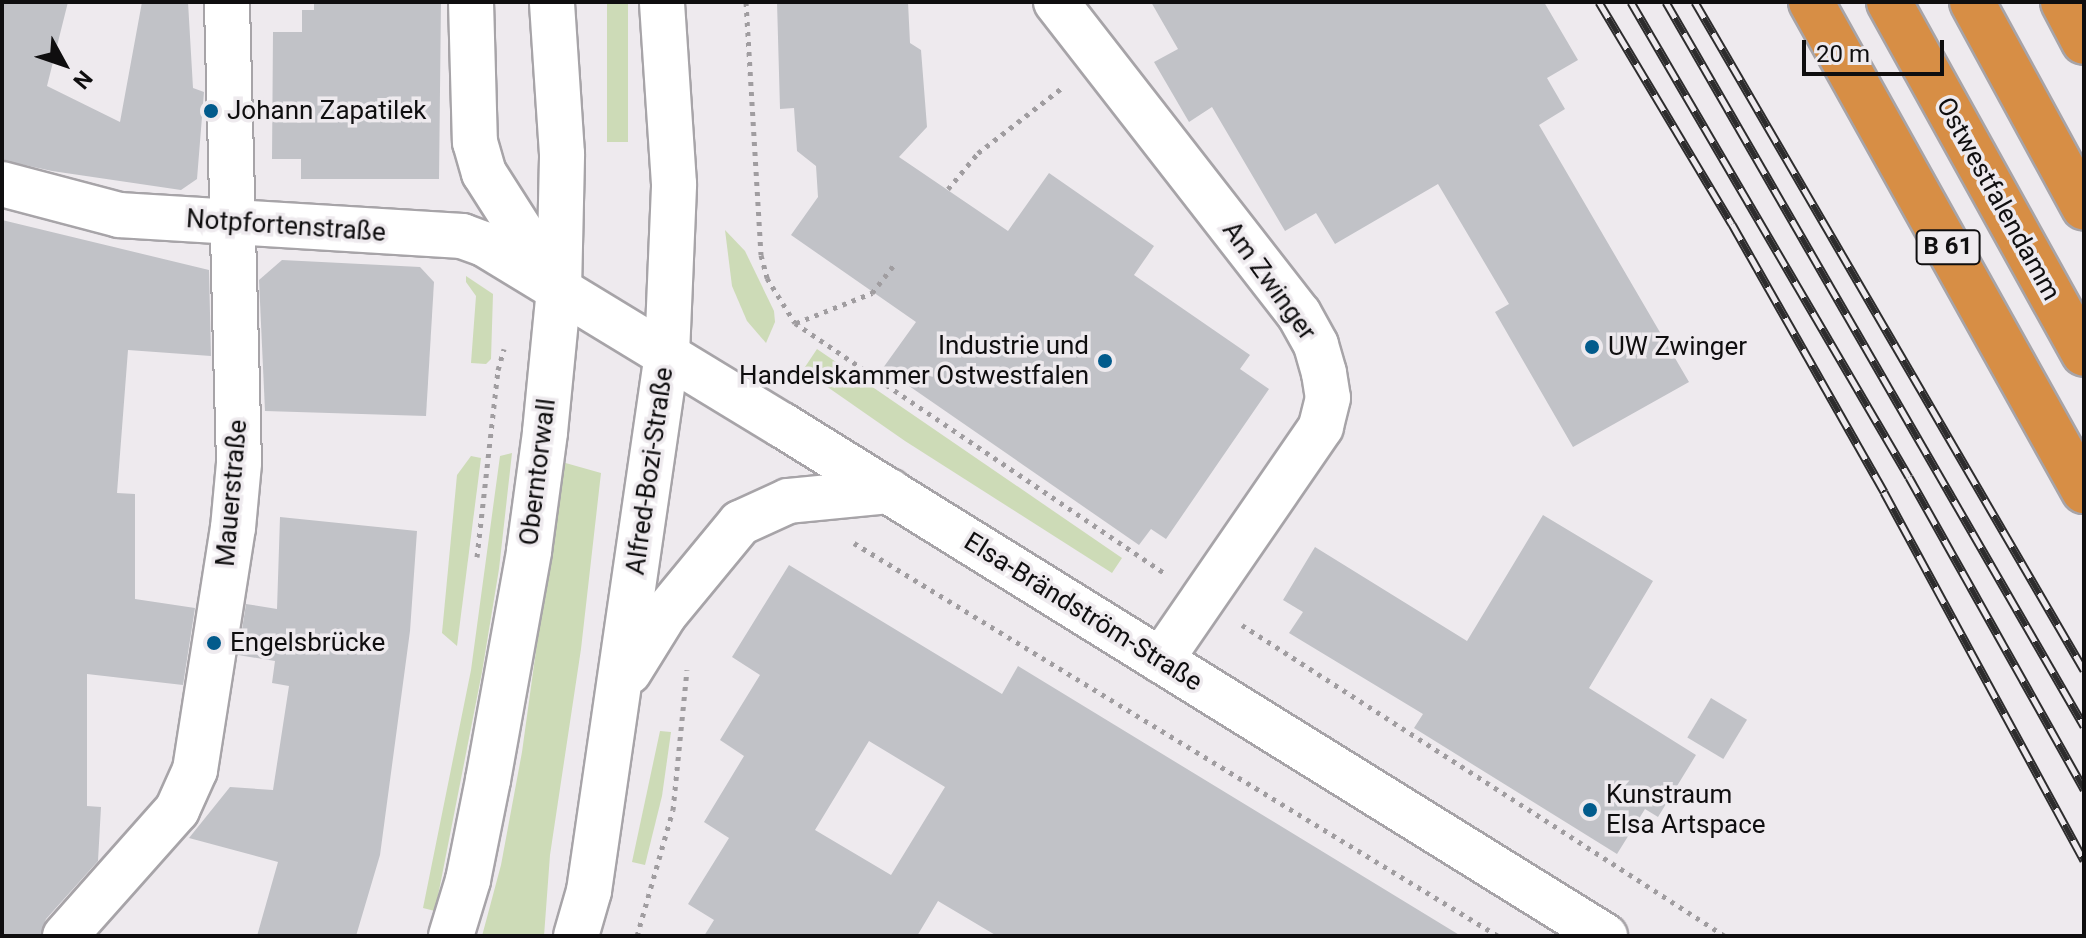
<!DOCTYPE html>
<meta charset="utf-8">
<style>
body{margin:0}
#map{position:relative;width:2086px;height:938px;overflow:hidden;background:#eeeaee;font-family:Roboto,sans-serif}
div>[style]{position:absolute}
.green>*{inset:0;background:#cddbb7;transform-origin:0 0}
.building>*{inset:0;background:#c1c2c7;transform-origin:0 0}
.path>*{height:5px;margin-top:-2.5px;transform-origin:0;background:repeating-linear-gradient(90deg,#a09da0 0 4px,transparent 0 10px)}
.roads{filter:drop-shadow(2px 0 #a7a4a8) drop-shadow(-2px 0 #a7a4a8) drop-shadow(0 2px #a7a4a8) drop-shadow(0 -2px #a7a4a8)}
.minor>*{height:44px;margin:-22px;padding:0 22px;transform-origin:22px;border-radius:22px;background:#fff}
.highway>*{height:44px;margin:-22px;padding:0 22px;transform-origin:22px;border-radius:22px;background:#d78e45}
.rail>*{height:9px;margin-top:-4.5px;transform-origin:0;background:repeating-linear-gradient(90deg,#eeeaee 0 18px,#2d2c2d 0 36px);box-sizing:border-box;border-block:2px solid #2d2c2d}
.dots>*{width:22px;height:22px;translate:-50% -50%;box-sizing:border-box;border:4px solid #eeeaee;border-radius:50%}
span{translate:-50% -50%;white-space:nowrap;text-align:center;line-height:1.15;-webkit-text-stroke:7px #eeeaee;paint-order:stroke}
.shield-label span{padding:2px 6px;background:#eeeaee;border:2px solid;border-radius:6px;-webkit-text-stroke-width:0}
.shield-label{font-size:24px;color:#0f0e0f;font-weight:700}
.poi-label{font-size:26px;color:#0f0e0f}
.left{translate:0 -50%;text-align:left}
.right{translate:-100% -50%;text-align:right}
.street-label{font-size:26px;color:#0f0e0f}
.frame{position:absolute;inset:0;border:4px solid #0f0e0f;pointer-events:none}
.north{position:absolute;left:24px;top:24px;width:80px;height:80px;-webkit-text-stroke:6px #eeeaee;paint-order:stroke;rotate:130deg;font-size:22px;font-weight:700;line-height:32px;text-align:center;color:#0f0e0f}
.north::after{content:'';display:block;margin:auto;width:28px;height:36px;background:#0f0e0f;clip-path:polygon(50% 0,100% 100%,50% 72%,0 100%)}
.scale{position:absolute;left:1802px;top:40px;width:142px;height:36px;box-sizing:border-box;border:4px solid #0f0e0f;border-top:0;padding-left:10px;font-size:24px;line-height:28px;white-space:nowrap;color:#0f0e0f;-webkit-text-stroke:6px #eeeaee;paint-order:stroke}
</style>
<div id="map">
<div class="green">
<div style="left:607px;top:2px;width:21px;height:140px"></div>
<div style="clip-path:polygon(725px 230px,745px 251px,774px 311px,775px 322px,766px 343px,747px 321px,732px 286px)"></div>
<div style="clip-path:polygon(466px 276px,493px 294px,491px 359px,486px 364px,471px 363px,476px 296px,466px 282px)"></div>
<div style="clip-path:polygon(817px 349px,1122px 558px,1112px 573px,905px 441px,803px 370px)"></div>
<div style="clip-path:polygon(512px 453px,499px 569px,482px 672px,435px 911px,423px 908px,471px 670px,500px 456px)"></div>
<div style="clip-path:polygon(471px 456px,481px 458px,457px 646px,442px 633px,457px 475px)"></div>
<div style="clip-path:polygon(562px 462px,601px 473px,581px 649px,550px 855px,544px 936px,482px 936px,501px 865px,522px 752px)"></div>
<div style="clip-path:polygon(660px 731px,671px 732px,662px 796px,645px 865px,632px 862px)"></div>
</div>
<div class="building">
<div style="clip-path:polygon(2px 2px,68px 2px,47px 86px,120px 122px,142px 2px,188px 2px,193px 88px,204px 92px,197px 179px,181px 190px,52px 171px,2px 160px)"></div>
<div style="clip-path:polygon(314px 2px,441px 2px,439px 179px,301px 179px,301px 159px,272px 159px,273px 32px,302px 32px,302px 10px,314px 10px)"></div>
<div style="clip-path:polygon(777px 2px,908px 2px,910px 43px,921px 50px,927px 127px,899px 157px,1008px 231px,1049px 173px,1154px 246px,1134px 275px,1250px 355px,1240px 369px,1269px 389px,1166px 539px,1151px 529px,1139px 545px,883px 368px,916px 322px,791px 235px,818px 197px,816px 166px,797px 151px,794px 108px,780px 109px)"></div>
<div style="clip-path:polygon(1151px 2px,1544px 2px,1578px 60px,1547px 78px,1565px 109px,1539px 125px,1689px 382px,1573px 447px,1495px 312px,1509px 304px,1438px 184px,1335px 244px,1316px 213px,1285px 231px,1212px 107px,1189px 122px,1154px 62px,1178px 49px)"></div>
<div style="clip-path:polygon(2px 220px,209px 270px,211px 356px,128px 350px,117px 493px,135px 494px,135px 599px,195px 608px,183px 685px,87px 674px,87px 806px,101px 807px,98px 861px,46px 919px,41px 936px,2px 936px)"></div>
<div style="clip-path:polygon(282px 260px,420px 267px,434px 282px,426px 416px,265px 411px,259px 280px)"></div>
<div style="clip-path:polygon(1543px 515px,1653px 581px,1589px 688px,1696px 755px,1658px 817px,1645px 809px,1617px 854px,1414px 728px,1423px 714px,1289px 633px,1303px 612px,1283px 600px,1315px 547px,1467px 641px)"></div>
<div style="clip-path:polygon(280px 517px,417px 531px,410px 631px,380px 855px,356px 936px,257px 936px,278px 862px,189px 838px,230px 787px,273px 790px,289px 686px,272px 683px,275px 661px,238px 655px,246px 604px,277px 609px)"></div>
<div style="clip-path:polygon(evenodd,789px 565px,1002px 694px,1018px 666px,1461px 936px,997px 936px,938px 901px,917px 936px,704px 936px,714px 920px,688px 904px,729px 838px,704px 822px,744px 756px,720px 740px,760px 675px,732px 657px,789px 565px,869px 741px,945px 787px,891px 875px,815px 830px,869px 741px)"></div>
<div style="left:1711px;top:698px;width:42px;height:46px;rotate:31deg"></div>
</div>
<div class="path">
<div style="left:746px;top:2px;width:253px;rotate:86.6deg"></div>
<div style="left:761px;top:255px;width:24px;rotate:75deg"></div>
<div style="left:767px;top:278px;width:53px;rotate:58.1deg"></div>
<div style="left:795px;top:323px;width:449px;rotate:34.1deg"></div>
<div style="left:948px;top:189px;width:47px;rotate:-50.2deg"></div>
<div style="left:978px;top:153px;width:108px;rotate:-37.8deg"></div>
<div style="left:796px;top:323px;width:82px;rotate:-21.5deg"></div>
<div style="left:872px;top:293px;width:37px;rotate:-52deg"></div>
<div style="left:854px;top:543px;width:754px;rotate:31.39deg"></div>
<div style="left:477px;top:557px;width:188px;rotate:-83.6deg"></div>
<div style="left:498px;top:370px;width:22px;rotate:-74deg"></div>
<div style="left:1242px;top:625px;width:574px;rotate:32.78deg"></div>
<div style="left:637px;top:936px;width:131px;rotate:-74.1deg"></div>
<div style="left:673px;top:810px;width:141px;rotate:-84.3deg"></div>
</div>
<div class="roads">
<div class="minor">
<div style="left:471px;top:2px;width:140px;rotate:88.4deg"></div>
<div style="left:475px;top:142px;width:32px;rotate:74deg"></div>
<div style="left:484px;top:173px;width:125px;rotate:57.5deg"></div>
<div style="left:1056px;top:2px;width:395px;rotate:52.1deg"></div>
<div style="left:1299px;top:314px;width:35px;rotate:61deg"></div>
<div style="left:1316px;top:345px;width:29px;rotate:74deg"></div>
<div style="left:1324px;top:373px;width:25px;rotate:81deg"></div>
<div style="left:1328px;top:398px;width:30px;rotate:104deg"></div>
<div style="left:1321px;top:427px;width:283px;rotate:124.5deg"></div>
<div style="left:2px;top:184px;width:121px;rotate:14.8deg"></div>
<div style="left:119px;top:215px;width:344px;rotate:3.5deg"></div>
<div style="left:462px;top:236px;width:23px;rotate:20deg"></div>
<div style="left:484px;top:244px;width:349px;rotate:31.3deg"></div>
<div style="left:782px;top:425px;width:969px;rotate:31.84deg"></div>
<div style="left:629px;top:672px;width:68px;rotate:-58.2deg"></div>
<div style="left:665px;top:614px;width:118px;rotate:-50.5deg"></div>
<div style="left:740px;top:523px;width:53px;rotate:-24.6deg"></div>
<div style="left:788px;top:501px;width:102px;rotate:-5.6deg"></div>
<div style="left:65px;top:936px;width:169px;rotate:-48.4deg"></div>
<div style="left:177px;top:810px;width:44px;rotate:-65.8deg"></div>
<div style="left:195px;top:770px;width:245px;rotate:-81.1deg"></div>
<div style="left:233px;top:528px;width:65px;rotate:-84.7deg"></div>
<div style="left:239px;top:463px;width:461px;rotate:-91.5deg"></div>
<div style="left:451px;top:936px;width:59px;rotate:-73.1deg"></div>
<div style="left:468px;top:880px;width:102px;rotate:-78.7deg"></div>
<div style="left:488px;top:780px;width:233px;rotate:-79.8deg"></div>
<div style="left:529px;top:551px;width:120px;rotate:-82.3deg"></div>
<div style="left:545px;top:432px;width:143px;rotate:-84.4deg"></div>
<div style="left:559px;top:290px;width:136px;rotate:-88.7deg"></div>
<div style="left:562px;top:154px;width:152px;rotate:-93.8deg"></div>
<div style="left:576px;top:936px;width:47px;rotate:-73.9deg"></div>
<div style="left:589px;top:891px;width:543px;rotate:-81.74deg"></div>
<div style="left:667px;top:354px;width:170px;rotate:-87.6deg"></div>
<div style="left:674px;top:184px;width:182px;rotate:-93.8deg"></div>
</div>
<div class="highway">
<div style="left:1811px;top:2px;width:560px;rotate:60.83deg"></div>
<div style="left:1889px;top:2px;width:402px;rotate:61deg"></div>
<div style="left:1972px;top:2px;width:234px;rotate:61.4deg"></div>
<div style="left:2063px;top:2px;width:45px;rotate:62.3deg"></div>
</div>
</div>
<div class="rail">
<div style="left:1599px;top:2px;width:259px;rotate:59.1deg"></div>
<div style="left:1732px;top:224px;width:308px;rotate:60.4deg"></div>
<div style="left:1884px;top:492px;width:419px;rotate:61.5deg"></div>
<div style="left:1631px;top:2px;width:550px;rotate:59.66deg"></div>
<div style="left:1909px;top:477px;width:358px;rotate:60.7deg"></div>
<div style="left:1666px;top:2px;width:836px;rotate:60deg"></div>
<div style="left:1695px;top:2px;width:773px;rotate:59.79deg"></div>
</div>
<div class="dots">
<div style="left:211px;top:111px;background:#025b8c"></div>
<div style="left:1592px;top:347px;background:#025b8c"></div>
<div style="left:1105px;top:361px;background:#025b8c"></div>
<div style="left:214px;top:643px;background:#025b8c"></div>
<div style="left:1590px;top:810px;background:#025b8c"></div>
</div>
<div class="shield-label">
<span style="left:1948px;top:247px">B 61</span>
</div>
<div class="poi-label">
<span class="left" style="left:227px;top:111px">Johann Zapatilek</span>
<span class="right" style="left:1089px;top:361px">Industrie und<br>Handelskammer Ostwestfalen</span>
<span class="left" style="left:1608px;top:347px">UW Zwinger</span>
<span class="left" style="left:230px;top:643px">Engelsbrücke</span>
<span class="left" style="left:1606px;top:810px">Kunstraum<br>Elsa Artspace</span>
</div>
<div class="street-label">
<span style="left:1998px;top:199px;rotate:61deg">Ostwestfalendamm</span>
<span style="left:286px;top:226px;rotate:4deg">Notpfortenstraße</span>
<span style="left:1269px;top:281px;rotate:54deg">Am Zwinger</span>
<span style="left:650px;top:471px;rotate:-82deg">Alfred-Bozi-Straße</span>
<span style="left:538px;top:472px;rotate:-83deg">Oberntorwall</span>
<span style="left:232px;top:493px;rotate:-85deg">Mauerstraße</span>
<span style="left:1083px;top:612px;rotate:32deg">Elsa-Brändström-Straße</span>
</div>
<div class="frame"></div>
<div class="north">N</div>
<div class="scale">20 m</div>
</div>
